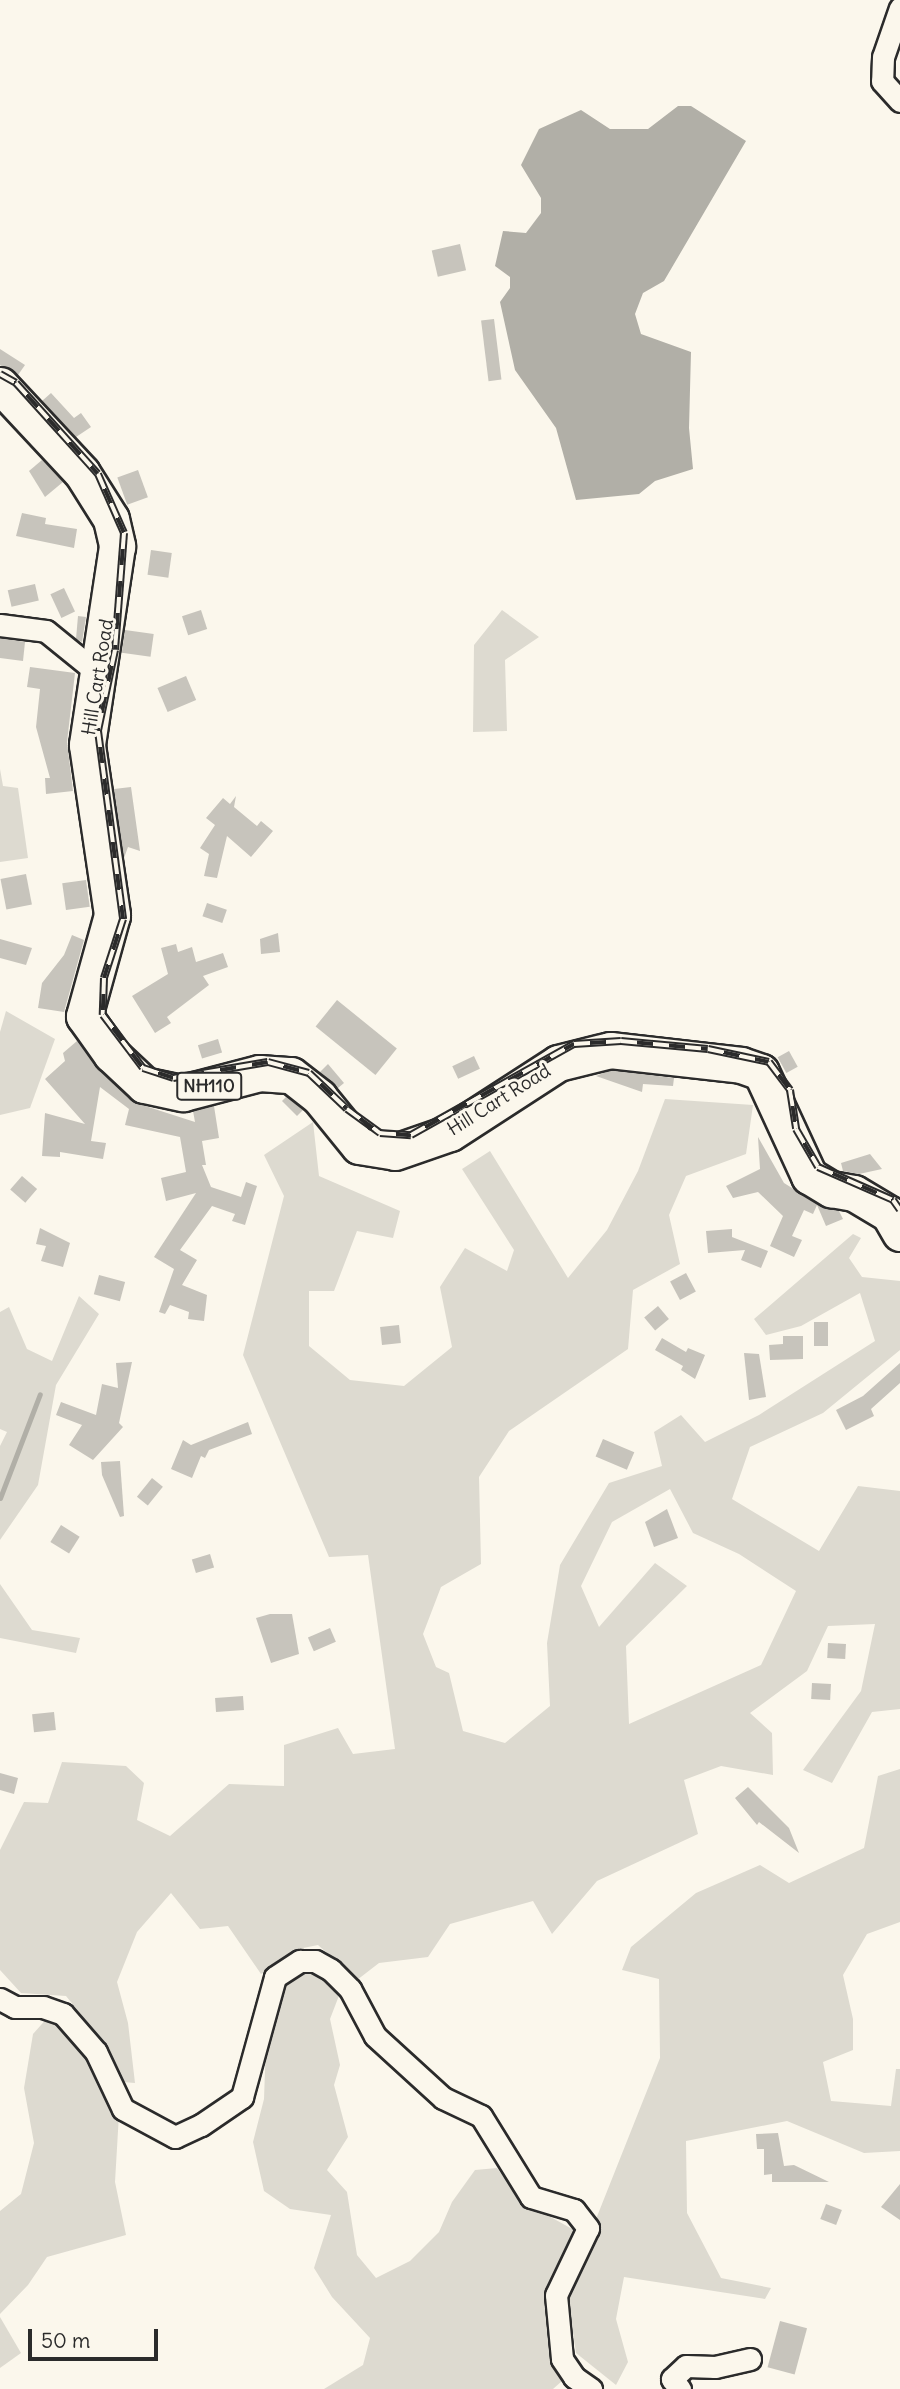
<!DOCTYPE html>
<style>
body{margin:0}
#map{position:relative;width:900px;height:2389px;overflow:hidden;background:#fbf7ec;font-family:Delius,sans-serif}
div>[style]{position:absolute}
.green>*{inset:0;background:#dddad0}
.water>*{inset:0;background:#b1afa7}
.stream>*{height:5px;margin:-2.5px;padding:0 2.5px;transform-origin:2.5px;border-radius:2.5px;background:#b1afa7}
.building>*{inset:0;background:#c7c4bc;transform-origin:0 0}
.roads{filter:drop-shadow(2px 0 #2b2b2b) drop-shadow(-2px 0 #2b2b2b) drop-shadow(0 2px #2b2b2b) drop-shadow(0 -2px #2b2b2b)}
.minor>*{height:21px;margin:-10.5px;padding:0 10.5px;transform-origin:10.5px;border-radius:10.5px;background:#fbf7ec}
.trunk>*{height:35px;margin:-17.5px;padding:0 17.5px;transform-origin:17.5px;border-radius:17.5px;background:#fbf7ec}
.rail>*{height:8px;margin-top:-4px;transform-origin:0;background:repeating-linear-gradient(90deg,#fbf7ec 0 16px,#2b2b2b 0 32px);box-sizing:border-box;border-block:2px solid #2b2b2b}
span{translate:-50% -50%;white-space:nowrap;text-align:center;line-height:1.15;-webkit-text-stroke:6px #fbf7ec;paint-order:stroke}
.shield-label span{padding:2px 5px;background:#fbf7ec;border:2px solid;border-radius:5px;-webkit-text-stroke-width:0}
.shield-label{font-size:18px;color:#2b2b2b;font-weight:700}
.street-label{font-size:19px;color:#2b2b2b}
.scale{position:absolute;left:28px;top:2329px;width:130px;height:32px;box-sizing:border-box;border:4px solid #2b2b2b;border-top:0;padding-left:9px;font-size:21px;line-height:24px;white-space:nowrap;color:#2b2b2b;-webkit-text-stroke:5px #fbf7ec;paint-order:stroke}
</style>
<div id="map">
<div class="green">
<div style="clip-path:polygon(502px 610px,539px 637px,505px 660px,507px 731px,473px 732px,474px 645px)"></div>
<div style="clip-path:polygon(0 769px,3px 786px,18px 788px,28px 858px,0 862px)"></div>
<div style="clip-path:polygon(6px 1011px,55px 1039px,30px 1108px,0 1115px,0 1032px)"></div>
<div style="clip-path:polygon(evenodd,665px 1099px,753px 1105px,746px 1154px,686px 1176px,669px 1215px,680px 1264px,633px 1290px,628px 1349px,509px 1431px,479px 1477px,481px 1564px,441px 1587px,423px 1634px,436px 1667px,449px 1673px,463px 1731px,505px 1743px,550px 1706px,547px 1643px,560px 1565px,609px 1483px,662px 1466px,654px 1432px,681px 1415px,705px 1442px,759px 1415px,875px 1341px,860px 1293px,801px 1326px,766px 1335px,754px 1319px,853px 1234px,861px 1238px,849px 1258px,862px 1277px,900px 1281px,900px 1350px,823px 1413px,750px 1447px,732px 1499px,819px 1551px,858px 1486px,900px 1491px,900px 1709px,872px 1712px,832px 1783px,803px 1770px,861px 1691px,875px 1624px,828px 1626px,807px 1671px,750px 1713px,772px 1733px,773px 1775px,721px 1766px,684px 1780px,698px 1834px,597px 1881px,552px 1934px,533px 1901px,450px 1924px,428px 1957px,379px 1963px,357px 1980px,318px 1945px,298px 1949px,261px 1974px,228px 1926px,200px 1929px,171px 1893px,137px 1932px,117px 1982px,128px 2023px,135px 2083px,123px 2082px,106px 2045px,66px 1996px,21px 1993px,0 1970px,0 1850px,24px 1802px,48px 1803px,62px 1762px,126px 1766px,144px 1783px,137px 1820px,170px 1836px,229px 1784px,284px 1786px,284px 1745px,338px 1728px,353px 1754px,395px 1749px,368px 1555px,329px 1557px,243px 1355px,284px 1196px,264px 1155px,313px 1122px,319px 1176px,400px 1211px,393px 1238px,357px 1231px,334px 1291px,309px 1291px,309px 1346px,350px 1380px,404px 1386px,452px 1347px,440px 1287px,465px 1248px,507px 1271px,514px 1250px,462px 1169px,490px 1151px,568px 1278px,607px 1230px,638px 1171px,665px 1099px,670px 1489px,693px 1533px,739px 1554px,796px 1591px,761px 1665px,629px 1724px,626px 1646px,687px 1586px,655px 1563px,599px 1627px,581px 1586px,612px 1522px,670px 1489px)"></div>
<div style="clip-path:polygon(79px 1296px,99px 1314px,56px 1385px,38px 1485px,0 1540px,0 1446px,7px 1432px,0 1429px,0 1312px,9px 1307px,27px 1349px,52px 1361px)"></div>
<div style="clip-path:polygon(0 1584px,32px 1630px,80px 1638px,76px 1653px,0 1638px)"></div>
<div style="clip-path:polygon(900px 1769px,900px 1922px,867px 1934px,843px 1975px,853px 2019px,853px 2050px,823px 2062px,831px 2101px,891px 2106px,896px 2069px,900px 2069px,900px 2151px,864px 2153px,787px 2121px,686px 2141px,687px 2213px,721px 2278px,771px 2288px,765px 2299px,624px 2277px,616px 2319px,628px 2362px,616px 2385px,576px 2353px,567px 2292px,660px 2058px,659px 1979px,622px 1970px,631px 1947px,696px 1893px,760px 1865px,789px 1883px,864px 1848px,878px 1776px)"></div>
<div style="clip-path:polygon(303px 1968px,316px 1971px,340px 1993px,330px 2019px,340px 2065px,334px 2085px,348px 2137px,327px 2170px,347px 2192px,357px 2255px,376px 2278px,410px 2261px,439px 2232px,452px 2202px,475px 2170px,497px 2168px,520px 2200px,574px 2230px,551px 2285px,556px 2360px,562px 2381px,553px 2389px,324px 2389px,363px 2365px,370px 2338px,332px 2297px,314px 2268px,331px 2215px,290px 2209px,264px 2191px,253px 2142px,264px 2099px,266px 2042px,284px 1983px)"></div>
<div style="clip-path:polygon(49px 2016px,62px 2021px,94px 2056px,119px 2114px,115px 2182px,126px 2235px,47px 2257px,28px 2285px,0 2314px,0 2211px,21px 2194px,34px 2143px,24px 2088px,33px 2034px)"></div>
<div style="clip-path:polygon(0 2317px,21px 2353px,0 2368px)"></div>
</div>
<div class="water">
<div style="clip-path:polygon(678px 106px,691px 106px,746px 141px,664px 281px,643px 293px,635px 314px,641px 334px,691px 352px,689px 428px,693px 469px,655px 481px,639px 494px,576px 500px,556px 428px,515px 370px,500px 302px,510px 288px,510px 277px,495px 266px,503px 231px,526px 233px,541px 213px,541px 198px,521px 165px,539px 129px,581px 110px,610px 129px,648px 129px)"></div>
</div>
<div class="stream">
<div style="left:0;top:1498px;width:111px;rotate:-69deg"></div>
</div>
<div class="building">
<div style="left:460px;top:244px;width:27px;height:29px;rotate:77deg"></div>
<div style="left:494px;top:319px;width:61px;height:13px;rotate:83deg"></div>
<div style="clip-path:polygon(0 349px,25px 365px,18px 375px,0 365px)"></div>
<div style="clip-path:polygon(51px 393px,74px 418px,81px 413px,91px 427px,76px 437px,42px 401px)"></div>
<div style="clip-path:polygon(42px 460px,63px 482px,45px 497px,29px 471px)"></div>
<div style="left:138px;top:470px;width:29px;height:22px;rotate:70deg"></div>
<div style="clip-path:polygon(22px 513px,46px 518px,45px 524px,77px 529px,74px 548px,16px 536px)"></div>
<div style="left:151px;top:550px;width:21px;height:25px;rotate:8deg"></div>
<div style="left:35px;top:584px;width:17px;height:28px;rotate:77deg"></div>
<div style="left:64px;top:588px;width:26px;height:15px;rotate:65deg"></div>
<div style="left:201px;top:610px;width:20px;height:20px;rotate:72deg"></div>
<div style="clip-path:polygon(78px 616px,86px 617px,82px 642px,76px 639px)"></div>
<div style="left:125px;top:630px;width:29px;height:23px;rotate:8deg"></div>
<div style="clip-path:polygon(0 638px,25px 642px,23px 661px,0 658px)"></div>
<div style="clip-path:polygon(30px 667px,75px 673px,67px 742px,73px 791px,46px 794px,45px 778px,50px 778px,36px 727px,40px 689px,27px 687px)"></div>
<div style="left:186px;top:676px;width:26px;height:31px;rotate:67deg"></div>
<div style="clip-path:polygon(131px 787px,140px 851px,128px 847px,124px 858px,114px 789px)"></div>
<div style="clip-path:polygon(236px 796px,234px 807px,257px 826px,261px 821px,273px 831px,251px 857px,227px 836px,217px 878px,204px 876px,209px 854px,200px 848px,215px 825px,206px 818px,223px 798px,230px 804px)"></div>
<div style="left:26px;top:874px;width:31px;height:26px;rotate:79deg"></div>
<div style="left:86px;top:880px;width:27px;height:24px;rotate:82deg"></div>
<div style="left:207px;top:903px;width:21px;height:14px;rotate:19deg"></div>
<div style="clip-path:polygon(278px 933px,280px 952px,261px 954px,260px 939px)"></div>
<div style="clip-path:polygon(72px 935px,84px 940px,64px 1012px,38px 1008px,42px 983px,64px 955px)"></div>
<div style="clip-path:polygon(0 939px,32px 948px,26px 965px,0 958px)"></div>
<div style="clip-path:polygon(176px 944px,178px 952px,192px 947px,196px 962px,223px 953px,228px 967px,203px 976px,209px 985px,167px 1017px,171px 1023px,155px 1033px,132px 996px,168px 974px,161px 948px)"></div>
<div style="left:337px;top:1000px;width:77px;height:34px;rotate:39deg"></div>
<div style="left:218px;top:1039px;width:14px;height:21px;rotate:73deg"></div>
<div style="clip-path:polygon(77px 1041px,97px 1069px,139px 1104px,195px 1122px,193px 1111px,214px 1106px,219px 1138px,202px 1141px,206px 1165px,202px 1165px,211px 1187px,241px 1197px,246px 1182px,257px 1186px,245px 1225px,232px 1221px,235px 1214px,212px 1206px,180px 1250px,197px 1260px,182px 1285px,207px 1295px,204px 1321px,188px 1319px,189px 1312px,170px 1305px,165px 1314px,159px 1312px,174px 1269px,154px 1257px,196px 1193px,166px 1201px,161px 1178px,186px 1172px,180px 1137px,125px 1125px,129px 1109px,100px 1087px,91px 1141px,106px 1143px,103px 1159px,60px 1152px,60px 1157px,42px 1156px,45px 1113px,85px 1124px,45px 1079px,65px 1061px,63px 1053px)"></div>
<div style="left:789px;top:1051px;width:18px;height:13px;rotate:61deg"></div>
<div style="left:474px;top:1056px;width:14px;height:24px;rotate:65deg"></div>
<div style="clip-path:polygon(328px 1064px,344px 1083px,338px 1088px,320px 1072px)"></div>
<div style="clip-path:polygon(611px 1070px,674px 1078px,673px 1086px,643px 1084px,642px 1092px,596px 1076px)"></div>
<div style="clip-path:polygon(286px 1097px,303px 1110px,297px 1116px,282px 1101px)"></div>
<div style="clip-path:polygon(758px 1137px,784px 1183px,821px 1206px,839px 1211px,843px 1219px,826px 1226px,817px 1205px,813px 1214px,804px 1210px,792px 1236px,802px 1240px,794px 1257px,770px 1246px,783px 1216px,758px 1192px,733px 1198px,726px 1186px,760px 1169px)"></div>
<div style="clip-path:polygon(870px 1154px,882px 1169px,859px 1174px,843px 1171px,841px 1163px)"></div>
<div style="left:22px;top:1176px;width:20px;height:18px;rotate:41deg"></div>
<div style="clip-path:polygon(40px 1228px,70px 1243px,63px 1267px,41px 1261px,46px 1246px,36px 1244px)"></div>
<div style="clip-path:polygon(732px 1229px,732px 1237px,768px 1251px,761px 1268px,741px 1260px,745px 1250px,708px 1253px,706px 1231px)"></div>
<div style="left:686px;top:1273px;width:21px;height:18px;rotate:62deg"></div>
<div style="left:99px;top:1275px;width:27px;height:20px;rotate:15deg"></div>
<div style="left:658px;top:1306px;width:17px;height:18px;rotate:50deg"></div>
<div style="left:814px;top:1322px;width:14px;height:24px"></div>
<div style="left:399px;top:1325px;width:18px;height:19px;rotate:84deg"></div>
<div style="clip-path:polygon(783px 1336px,803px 1336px,803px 1359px,770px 1360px,769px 1345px,783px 1344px)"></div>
<div style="clip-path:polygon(662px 1338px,686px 1352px,688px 1348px,705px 1355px,695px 1379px,681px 1370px,683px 1366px,655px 1350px)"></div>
<div style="clip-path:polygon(744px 1353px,759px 1354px,766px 1397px,749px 1400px)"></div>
<div style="clip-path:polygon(132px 1362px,119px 1423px,123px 1427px,93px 1460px,69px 1445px,82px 1425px,56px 1415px,61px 1402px,96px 1415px,102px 1384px,118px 1388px,116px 1363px)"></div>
<div style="clip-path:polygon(900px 1363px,900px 1383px,871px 1409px,874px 1416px,846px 1430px,836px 1410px,863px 1396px)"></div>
<div style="clip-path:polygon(248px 1422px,252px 1434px,209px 1450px,205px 1458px,201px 1456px,192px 1478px,171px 1469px,183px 1440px,191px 1445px)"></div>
<div style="left:603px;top:1439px;width:34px;height:19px;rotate:23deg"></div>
<div style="clip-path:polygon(120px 1461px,124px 1516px,120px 1517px,102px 1475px,101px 1462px)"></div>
<div style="left:152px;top:1478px;width:14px;height:24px;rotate:39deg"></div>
<div style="clip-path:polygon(667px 1509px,678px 1538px,654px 1547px,645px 1522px)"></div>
<div style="left:61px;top:1525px;width:22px;height:20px;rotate:32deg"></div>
<div style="left:210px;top:1554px;width:14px;height:19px;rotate:73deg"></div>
<div style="clip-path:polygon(270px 1614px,292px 1614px,299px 1654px,271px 1663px,256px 1618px)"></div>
<div style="left:330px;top:1628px;width:15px;height:24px;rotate:67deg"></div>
<div style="left:828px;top:1643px;width:18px;height:15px;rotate:3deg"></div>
<div style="left:812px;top:1683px;width:19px;height:16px;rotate:3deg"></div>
<div style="left:243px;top:1696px;width:14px;height:28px;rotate:86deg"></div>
<div style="left:54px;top:1712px;width:18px;height:22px;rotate:84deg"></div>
<div style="clip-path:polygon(0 1773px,18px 1778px,14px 1794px,0 1790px)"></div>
<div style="clip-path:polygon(748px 1787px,789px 1828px,799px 1853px,759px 1822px,757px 1825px,735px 1798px)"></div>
<div style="clip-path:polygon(778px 2133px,784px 2166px,794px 2165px,829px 2182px,772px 2182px,772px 2174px,764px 2175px,764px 2149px,757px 2149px,756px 2134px)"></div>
<div style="clip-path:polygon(900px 2184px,900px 2220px,881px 2207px)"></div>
<div style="left:826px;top:2204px;width:17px;height:16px;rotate:21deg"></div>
<div style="left:780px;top:2321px;width:28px;height:48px;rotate:15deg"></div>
</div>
<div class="roads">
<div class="minor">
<div style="left:900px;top:8px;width:52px;rotate:109.1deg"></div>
<div style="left:883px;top:57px;width:24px;rotate:92deg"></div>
<div style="left:882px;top:81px;width:27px;rotate:48deg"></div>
<div style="left:0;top:625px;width:46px;rotate:7.4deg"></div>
<div style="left:46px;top:631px;width:68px;rotate:39.1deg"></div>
<div style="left:0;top:1999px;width:17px;rotate:28deg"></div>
<div style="left:15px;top:2007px;width:28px"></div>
<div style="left:43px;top:2007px;width:21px;rotate:19deg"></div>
<div style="left:63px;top:2014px;width:50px;rotate:49deg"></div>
<div style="left:96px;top:2052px;width:63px;rotate:64.7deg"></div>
<div style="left:123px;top:2109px;width:59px;rotate:28.3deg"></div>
<div style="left:175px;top:2137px;width:29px;rotate:-25deg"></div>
<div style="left:201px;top:2125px;width:50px;rotate:-34.3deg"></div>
<div style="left:242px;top:2097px;width:124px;rotate:-74.6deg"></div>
<div style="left:275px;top:1977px;width:30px;rotate:-33deg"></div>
<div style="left:300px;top:1961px;width:15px"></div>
<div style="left:315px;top:1961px;width:18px;rotate:29deg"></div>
<div style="left:331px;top:1970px;width:27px;rotate:45deg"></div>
<div style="left:350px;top:1989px;width:53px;rotate:62deg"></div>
<div style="left:375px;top:2036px;width:92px;rotate:42.4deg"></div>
<div style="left:443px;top:2098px;width:42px;rotate:25.3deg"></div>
<div style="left:481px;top:2116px;width:95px;rotate:58.3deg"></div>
<div style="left:531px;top:2197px;width:45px;rotate:16.8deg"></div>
<div style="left:574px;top:2210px;width:23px;rotate:52deg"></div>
<div style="left:588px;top:2228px;width:74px;rotate:115.5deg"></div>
<div style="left:556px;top:2295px;width:64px;rotate:84.6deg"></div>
<div style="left:562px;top:2359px;width:22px;rotate:56deg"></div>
<div style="left:574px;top:2377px;width:21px;rotate:35deg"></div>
<div style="left:680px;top:2389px;width:13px;rotate:-129deg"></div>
<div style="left:672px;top:2379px;width:19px;rotate:-43deg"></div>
<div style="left:686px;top:2366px;width:29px;rotate:2deg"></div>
<div style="left:715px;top:2367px;width:36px;rotate:-13deg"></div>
</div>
<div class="trunk">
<div style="left:0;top:385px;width:120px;rotate:47deg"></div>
<div style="left:82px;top:473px;width:54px;rotate:57.8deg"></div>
<div style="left:111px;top:519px;width:28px;rotate:77deg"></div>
<div style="left:117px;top:546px;width:201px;rotate:98.6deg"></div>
<div style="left:87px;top:745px;width:172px;rotate:81.6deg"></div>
<div style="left:112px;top:915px;width:105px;rotate:105.5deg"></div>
<div style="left:84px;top:1016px;width:47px;rotate:54.6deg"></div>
<div style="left:111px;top:1054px;width:45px;rotate:43.2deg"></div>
<div style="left:144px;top:1085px;width:40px;rotate:12deg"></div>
<div style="left:183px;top:1093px;width:79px;rotate:-14.7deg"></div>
<div style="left:259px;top:1073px;width:32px;rotate:4deg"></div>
<div style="left:291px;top:1075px;width:36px;rotate:38deg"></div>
<div style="left:319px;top:1097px;width:63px;rotate:50.8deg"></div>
<div style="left:359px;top:1146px;width:36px;rotate:9deg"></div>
<div style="left:395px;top:1152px;width:58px;rotate:-19.1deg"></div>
<div style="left:450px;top:1133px;width:129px;rotate:-32.9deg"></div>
<div style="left:558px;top:1063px;width:54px;rotate:-14deg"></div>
<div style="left:610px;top:1050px;width:132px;rotate:6.5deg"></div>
<div style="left:741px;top:1065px;width:21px;rotate:19deg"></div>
<div style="left:761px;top:1072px;width:115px;rotate:65.2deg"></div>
<div style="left:809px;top:1176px;width:26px;rotate:31deg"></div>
<div style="left:831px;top:1189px;width:23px;rotate:10deg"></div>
<div style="left:854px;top:1193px;width:41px;rotate:31deg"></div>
<div style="left:889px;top:1214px;width:22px;rotate:60deg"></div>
</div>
</div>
<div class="rail">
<div style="left:0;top:374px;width:18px;rotate:29deg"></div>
<div style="left:16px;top:383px;width:122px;rotate:48deg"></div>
<div style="left:98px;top:474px;width:64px;rotate:66.2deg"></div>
<div style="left:124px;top:533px;width:117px;rotate:94.4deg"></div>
<div style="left:115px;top:650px;width:83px;rotate:101.9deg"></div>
<div style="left:98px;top:731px;width:190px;rotate:82.4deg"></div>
<div style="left:123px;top:919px;width:62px;rotate:107.9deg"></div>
<div style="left:104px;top:978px;width:37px;rotate:92deg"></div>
<div style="left:103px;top:1015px;width:66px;rotate:53deg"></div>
<div style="left:143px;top:1068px;width:32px;rotate:18deg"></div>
<div style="left:173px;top:1078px;width:96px;rotate:-9.6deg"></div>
<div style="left:268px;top:1062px;width:42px;rotate:15deg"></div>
<div style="left:309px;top:1073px;width:52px;rotate:43.5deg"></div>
<div style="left:347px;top:1109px;width:41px;rotate:36deg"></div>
<div style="left:380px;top:1133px;width:31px;rotate:4deg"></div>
<div style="left:411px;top:1135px;width:187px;rotate:-29.2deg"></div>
<div style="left:574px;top:1044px;width:47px;rotate:-3.7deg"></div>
<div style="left:621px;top:1041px;width:87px;rotate:5.3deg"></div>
<div style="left:708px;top:1049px;width:62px;rotate:12deg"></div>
<div style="left:769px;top:1062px;width:35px;rotate:53deg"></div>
<div style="left:790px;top:1090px;width:39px;rotate:81deg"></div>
<div style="left:796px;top:1129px;width:44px;rotate:59.9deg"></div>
<div style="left:818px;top:1167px;width:82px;rotate:23.7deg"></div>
<div style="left:893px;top:1200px;width:12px;rotate:55deg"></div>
</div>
<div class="shield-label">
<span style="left:209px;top:1086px">NH110</span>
</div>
<div class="street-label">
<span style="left:98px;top:677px;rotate:-81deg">Hill Cart Road</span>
<span style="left:499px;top:1100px;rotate:-32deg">Hill Cart Road</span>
</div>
<div class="scale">50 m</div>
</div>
